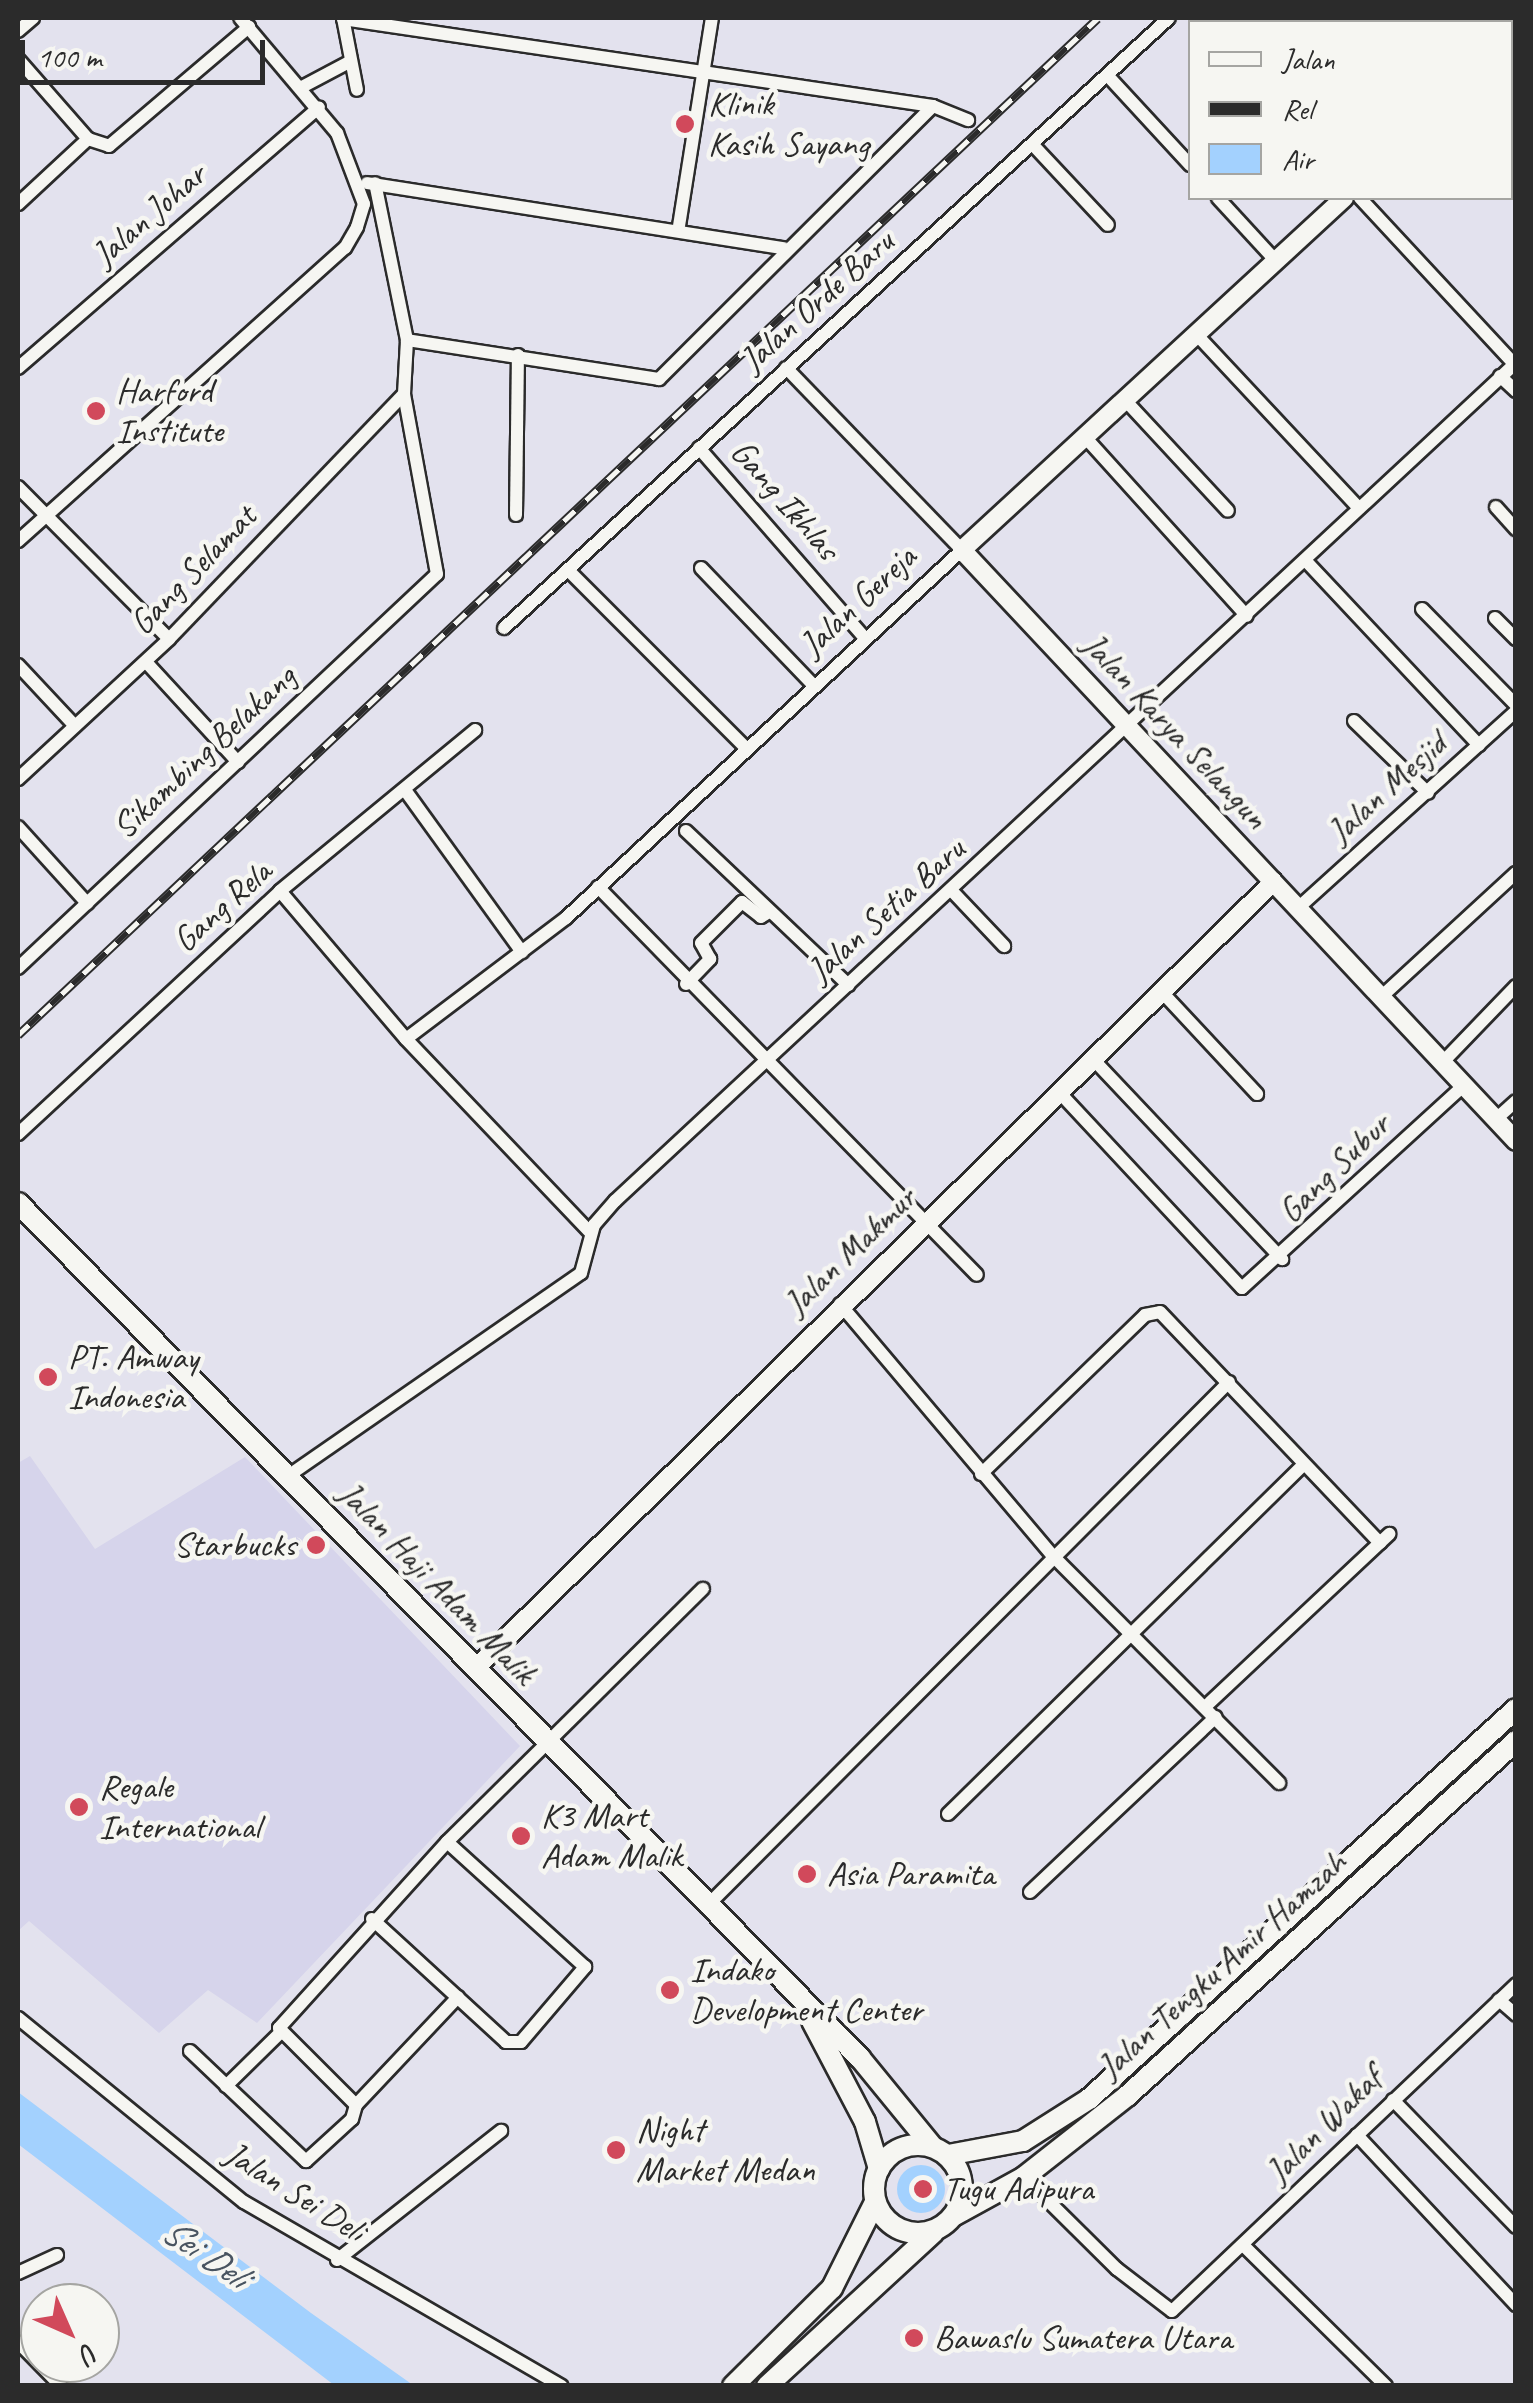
<!DOCTYPE html>
<style>
body{margin:0}
#map{position:relative;width:1533px;height:2403px;overflow:hidden;background:#e3e2ee;font-family:Caveat,sans-serif}
div>[style]{position:absolute}
.built>*{inset:0;background:#d6d4eb}
.water>*{inset:0;background:#a3d1fe}
.round{border-radius:50%}
.roads{filter:drop-shadow(2px 0 #2b2b2b) drop-shadow(-2px 0 #2b2b2b) drop-shadow(0 2px #2b2b2b) drop-shadow(0 -2px #2b2b2b)}
.minor>*{height:12px;margin:-6px;padding:0 6px;transform-origin:6px;border-radius:6px;background:#f6f6f2}
.tertiary>*{height:18px;margin:-9px;padding:0 9px;transform-origin:9px;border-radius:9px;background:#f6f6f2}
.primary>*{height:20px;margin:-10px;padding:0 10px;transform-origin:10px;border-radius:10px;background:#f6f6f2}
.primary>.ring{margin:-10px;padding:0;box-sizing:content-box;background:none;border:20px solid #f6f6f2;border-radius:50%}
.rail>*{height:9px;margin-top:-4.5px;transform-origin:0;background:repeating-linear-gradient(90deg,#f6f6f2 0 15px,#2b2b2b 0 30px);box-sizing:border-box;border-block:2px solid #2b2b2b}
.dots>*{width:28px;height:28px;translate:-50% -50%;box-sizing:border-box;border:5px solid #f6f6f2;border-radius:50%}
span{translate:-50% -50%;white-space:nowrap;text-align:center;line-height:1.15;-webkit-text-stroke:9px #f6f6f2;paint-order:stroke}
.poi-label{font-size:35px;color:#2b2b2b}
.left{translate:0 -50%;text-align:left}
.right{translate:-100% -50%;text-align:right}
.street-label{font-size:35px;color:#2b2b2b}
.water-label{font-size:38px;color:#495460;font-style:italic}
.frame{position:absolute;inset:0;border:20px solid #2b2b2b;pointer-events:none}
.legend{position:absolute;left:1188px;top:20px;width:325px;height:180px;box-sizing:border-box;background:#f6f6f2;border:2px solid #a5a5a2;margin:0;padding:12px 18px;list-style:none;font-size:30px;color:#2b2b2b}
.legend li{display:flex;align-items:center;gap:20px;height:50px}
.legend b{width:50px;border:2px solid #a5a5a2}
.north{position:absolute;left:20px;top:2283px;width:100px;height:100px;box-sizing:border-box;background:#f6f6f2;border:2px solid #a5a5a2;border-radius:50%;rotate:135deg;font-size:28px;font-weight:700;line-height:40px;text-align:center;color:#2b2b2b}
.north::after{content:'';display:block;margin:auto;width:35px;height:45px;background:#d1495b;clip-path:polygon(50% 0,100% 100%,50% 72%,0 100%)}
.scale{position:absolute;left:20px;top:40px;width:245px;height:45px;box-sizing:border-box;border:5px solid #2b2b2b;border-top:0;padding-left:12px;font-size:30px;line-height:35px;white-space:nowrap;color:#2b2b2b;-webkit-text-stroke:8px #f6f6f2;paint-order:stroke}
</style>
<div id="map">
<div class="built">
<div style="clip-path:polygon(30px 1456px,95px 1549px,245px 1457px,520px 1746px,257px 2023px,208px 1990px,159px 2033px,29px 1921px,18px 1931px,18px 1463px)"></div>
</div>
<div class="water">
<div style="clip-path:polygon(18px 2092px,311px 2313px,413px 2385px,334px 2385px,18px 2144px)"></div>
<div class="round" style="left:897px;top:2165px;width:48px;height:48px"></div>
</div>
<div class="roads">
<div class="minor">
<div style="left:343px;top:18px;width:73px;rotate:79deg"></div>
<div style="left:343px;top:19px;width:596px;rotate:8.39deg"></div>
<div style="left:933px;top:106px;width:387px;rotate:135.1deg"></div>
<div style="left:659px;top:379px;width:255px;rotate:-171.2deg"></div>
<div style="left:18px;top:31px;width:20px;rotate:-41deg"></div>
<div style="left:18px;top:59px;width:106px;rotate:48.8deg"></div>
<div style="left:1108px;top:76px;width:121px;rotate:47.3deg"></div>
<div style="left:302px;top:87px;width:55px;rotate:-28deg"></div>
<div style="left:933px;top:106px;width:38px;rotate:22deg"></div>
<div style="left:1034px;top:146px;width:108px;rotate:46.9deg"></div>
<div style="left:367px;top:183px;width:422px;rotate:8.9deg"></div>
<div style="left:1218px;top:198px;width:86px;rotate:47.4deg"></div>
<div style="left:1360px;top:198px;width:226px;rotate:47.1deg"></div>
<div style="left:18px;top:204px;width:96px;rotate:-42.9deg"></div>
<div style="left:88px;top:139px;width:22px;rotate:18deg"></div>
<div style="left:109px;top:146px;width:184px;rotate:-40.4deg"></div>
<div style="left:679px;top:226px;width:211px;rotate:-81deg"></div>
<div style="left:1197px;top:335px;width:237px;rotate:46.9deg"></div>
<div style="left:18px;top:368px;width:398px;rotate:-40.9deg"></div>
<div style="left:1500px;top:376px;width:22px;rotate:43deg"></div>
<div style="left:1125px;top:400px;width:151px;rotate:47.1deg"></div>
<div style="left:1085px;top:437px;width:241px;rotate:47.9deg"></div>
<div style="left:699px;top:448px;width:252px;rotate:48.9deg"></div>
<div style="left:18px;top:487px;width:214px;rotate:45.2deg"></div>
<div style="left:1496px;top:507px;width:30px;rotate:48deg"></div>
<div style="left:516px;top:515px;width:160px;rotate:-89.3deg"></div>
<div style="left:18px;top:541px;width:439px;rotate:-41.9deg"></div>
<div style="left:345px;top:248px;width:24px;rotate:-60deg"></div>
<div style="left:357px;top:227px;width:24px;rotate:-73deg"></div>
<div style="left:364px;top:204px;width:76px;rotate:-110.8deg"></div>
<div style="left:337px;top:133px;width:150px;rotate:-130.1deg"></div>
<div style="left:1305px;top:560px;width:254px;rotate:46.8deg"></div>
<div style="left:701px;top:568px;width:163px;rotate:46.2deg"></div>
<div style="left:568px;top:570px;width:252px;rotate:45deg"></div>
<div style="left:1422px;top:609px;width:134px;rotate:45.6deg"></div>
<div style="left:1495px;top:618px;width:30px;rotate:45deg"></div>
<div style="left:504px;top:628px;width:902px;rotate:-42.53deg"></div>
<div style="left:146px;top:662px;width:136px;rotate:47.4deg"></div>
<div style="left:18px;top:665px;width:83px;rotate:46.9deg"></div>
<div style="left:1354px;top:721px;width:103px;rotate:44.2deg"></div>
<div style="left:18px;top:779px;width:206px;rotate:-42.8deg"></div>
<div style="left:169px;top:639px;width:339px;rotate:-46.2deg"></div>
<div style="left:405px;top:790px;width:200px;rotate:54.2deg"></div>
<div style="left:18px;top:827px;width:103px;rotate:47.8deg"></div>
<div style="left:686px;top:831px;width:224px;rotate:43.5deg"></div>
<div style="left:598px;top:887px;width:542px;rotate:45.67deg"></div>
<div style="left:280px;top:891px;width:194px;rotate:49.6deg"></div>
<div style="left:406px;top:1039px;width:268px;rotate:46.4deg"></div>
<div style="left:952px;top:891px;width:76px;rotate:46.6deg"></div>
<div style="left:1298px;top:908px;width:294px;rotate:-42.1deg"></div>
<div style="left:18px;top:968px;width:575px;rotate:-43.24deg"></div>
<div style="left:437px;top:574px;width:183px;rotate:-100.4deg"></div>
<div style="left:404px;top:394px;width:54px;rotate:-86.8deg"></div>
<div style="left:407px;top:340px;width:160px;rotate:-101.5deg"></div>
<div style="left:686px;top:984px;width:35px;rotate:-46deg"></div>
<div style="left:710px;top:959px;width:18px;rotate:-119deg"></div>
<div style="left:701px;top:943px;width:58px;rotate:-45deg"></div>
<div style="left:742px;top:902px;width:24px;rotate:38deg"></div>
<div style="left:761px;top:917px;width:9px;rotate:-32deg"></div>
<div style="left:1161px;top:991px;width:141px;rotate:47deg"></div>
<div style="left:1380px;top:998px;width:185px;rotate:-42.6deg"></div>
<div style="left:406px;top:1039px;width:201px;rotate:-37.1deg"></div>
<div style="left:566px;top:918px;width:541px;rotate:-42.9deg"></div>
<div style="left:962px;top:550px;width:253px;rotate:-134deg"></div>
<div style="left:1092px;top:1058px;width:277px;rotate:46.6deg"></div>
<div style="left:1442px;top:1063px;width:107px;rotate:-46.1deg"></div>
<div style="left:1059px;top:1092px;width:268px;rotate:47deg"></div>
<div style="left:1242px;top:1288px;width:299px;rotate:-42.4deg"></div>
<div style="left:1495px;top:1120px;width:28px;rotate:-42deg"></div>
<div style="left:18px;top:1134px;width:357px;rotate:-42.8deg"></div>
<div style="left:280px;top:891px;width:253px;rotate:-39.5deg"></div>
<div style="left:840px;top:1304px;width:329px;rotate:49.8deg"></div>
<div style="left:1052px;top:1555px;width:322px;rotate:45.1deg"></div>
<div style="left:981px;top:1474px;width:228px;rotate:-44.1deg"></div>
<div style="left:1145px;top:1315px;width:15px;rotate:-11deg"></div>
<div style="left:1160px;top:1312px;width:319px;rotate:46.4deg"></div>
<div style="left:288px;top:1476px;width:356px;rotate:-34.7deg"></div>
<div style="left:581px;top:1273px;width:50px;rotate:-74.8deg"></div>
<div style="left:594px;top:1225px;width:32px;rotate:-49deg"></div>
<div style="left:615px;top:1201px;width:1230px;rotate:-42.93deg"></div>
<div style="left:1205px;top:1707px;width:253px;rotate:-43.2deg"></div>
<div style="left:948px;top:1814px;width:499px;rotate:-44.5deg"></div>
<div style="left:1030px;top:1892px;width:255px;rotate:-43.3deg"></div>
<div style="left:706px;top:1907px;width:741px;rotate:-45.11deg"></div>
<div style="left:372px;top:1919px;width:182px;rotate:42.5deg"></div>
<div style="left:506px;top:2042px;width:15px"></div>
<div style="left:521px;top:2042px;width:99px;rotate:-49.5deg"></div>
<div style="left:585px;top:1967px;width:186px;rotate:-137.8deg"></div>
<div style="left:458px;top:1997px;width:149px;rotate:133.4deg"></div>
<div style="left:356px;top:2105px;width:109px;rotate:-135deg"></div>
<div style="left:279px;top:2028px;width:251px;rotate:-47.9deg"></div>
<div style="left:447px;top:1842px;width:360px;rotate:-44.7deg"></div>
<div style="left:1499px;top:2000px;width:23px;rotate:41deg"></div>
<div style="left:18px;top:2018px;width:291px;rotate:39.2deg"></div>
<div style="left:244px;top:2202px;width:367px;rotate:30.1deg"></div>
<div style="left:190px;top:2051px;width:160px;rotate:43.5deg"></div>
<div style="left:306px;top:2161px;width:62px;rotate:-42.4deg"></div>
<div style="left:352px;top:2119px;width:15px;rotate:-74deg"></div>
<div style="left:226px;top:2086px;width:76px;rotate:-44.5deg"></div>
<div style="left:1393px;top:2100px;width:177px;rotate:45.9deg"></div>
<div style="left:1357px;top:2135px;width:233px;rotate:46.9deg"></div>
<div style="left:1024px;top:2177px;width:131px;rotate:44.7deg"></div>
<div style="left:1117px;top:2269px;width:69px;rotate:37.4deg"></div>
<div style="left:1172px;top:2311px;width:475px;rotate:-43.5deg"></div>
<div style="left:1245px;top:2247px;width:198px;rotate:44.6deg"></div>
<div style="left:337px;top:2260px;width:209px;rotate:-38.2deg"></div>
<div style="left:18px;top:2273px;width:43px;rotate:-24.8deg"></div>
<div style="left:18px;top:2342px;width:62px;rotate:45.7deg"></div>
</div>
<div class="tertiary">
<div style="left:1510px;top:47px;width:7px;rotate:-34deg"></div>
<div style="left:1344px;top:198px;width:519px;rotate:137.34deg"></div>
<div style="left:962px;top:550px;width:810px;rotate:46.85deg"></div>
<div style="left:475px;top:1669px;width:1121px;rotate:-44.6deg"></div>
</div>
<div class="primary">
<div style="left:18px;top:1203px;width:1200px;rotate:45.44deg"></div>
<div style="left:860px;top:2058px;width:114px;rotate:50.7deg"></div>
<div style="left:812px;top:2021px;width:114px;rotate:62.3deg"></div>
<div style="left:865px;top:2122px;width:49px;rotate:73.4deg"></div>
<div class="ring" style="left:874px;top:2145px;width:68px;height:68px"></div>
<div style="left:948px;top:2155px;width:76px;rotate:-10.6deg"></div>
<div style="left:1023px;top:2141px;width:78px;rotate:-32.5deg"></div>
<div style="left:1089px;top:2099px;width:578px;rotate:-42.41deg"></div>
<div style="left:955px;top:2215px;width:79px;rotate:-28.8deg"></div>
<div style="left:1024px;top:2177px;width:131px;rotate:-38.2deg"></div>
<div style="left:1127px;top:2096px;width:527px;rotate:-42.38deg"></div>
<div style="left:733px;top:2386px;width:139px;rotate:-44.7deg"></div>
<div style="left:832px;top:2288px;width:96px;rotate:-63.4deg"></div>
<div style="left:767px;top:2386px;width:227px;rotate:-42.7deg"></div>
</div>
</div>
<div class="rail">
<div style="left:18px;top:1035px;width:1483px;rotate:-43.28deg"></div>
</div>
<div class="dots">
<div style="left:685px;top:124px;background:#d1495b"></div>
<div style="left:96px;top:411px;background:#d1495b"></div>
<div style="left:48px;top:1377px;background:#d1495b"></div>
<div style="left:316px;top:1545px;background:#d1495b"></div>
<div style="left:79px;top:1807px;background:#d1495b"></div>
<div style="left:521px;top:1836px;background:#d1495b"></div>
<div style="left:807px;top:1874px;background:#d1495b"></div>
<div style="left:670px;top:1990px;background:#d1495b"></div>
<div style="left:616px;top:2150px;background:#d1495b"></div>
<div style="left:923px;top:2189px;background:#d1495b"></div>
<div style="left:914px;top:2338px;background:#d1495b"></div>
</div>
<div class="poi-label">
<span class="left" style="left:708px;top:124px">Klinik<br>Kasih Sayang</span>
<span class="left" style="left:116px;top:411px">Harford<br>Institute</span>
<span class="left" style="left:68px;top:1377px">PT. Amway<br>Indonesia</span>
<span class="right" style="left:296px;top:1545px">Starbucks</span>
<span class="left" style="left:99px;top:1807px">Regale<br>International</span>
<span class="left" style="left:541px;top:1836px">K3 Mart<br>Adam Malik</span>
<span class="left" style="left:827px;top:1874px">Asia Paramita</span>
<span class="left" style="left:690px;top:1990px">Indako<br>Development Center</span>
<span class="left" style="left:636px;top:2150px">Night<br>Market Medan</span>
<span class="left" style="left:943px;top:2189px">Tugu Adipura</span>
<span class="left" style="left:934px;top:2338px">Bawaslu Sumatera Utara</span>
</div>
<div class="street-label">
<span style="left:149px;top:215px;rotate:-41deg">Jalan Johar</span>
<span style="left:817px;top:301px;rotate:-42deg">Jalan Orde Baru</span>
<span style="left:785px;top:500px;rotate:49deg">Gang Ikhlas</span>
<span style="left:193px;top:570px;rotate:-46deg">Gang Selamat</span>
<span style="left:858px;top:601px;rotate:-43deg">Jalan Gereja</span>
<span style="left:1175px;top:731px;rotate:47deg">Jalan Karya Selangun</span>
<span style="left:204px;top:752px;rotate:-43deg">Sikambing Belakang</span>
<span style="left:1387px;top:788px;rotate:-42deg">Jalan Mesjid</span>
<span style="left:222px;top:906px;rotate:-42deg">Gang Rela</span>
<span style="left:886px;top:910px;rotate:-42deg">Jalan Setia Baru</span>
<span style="left:1334px;top:1168px;rotate:-44deg">Gang Subur</span>
<span style="left:850px;top:1251px;rotate:-44deg">Jalan Makmur</span>
<span style="left:437px;top:1583px;rotate:46deg">Jalan Haji Adam Malik</span>
<span style="left:1222px;top:1965px;rotate:-42deg">Jalan Tengku Amir Hamzah</span>
<span style="left:1324px;top:2125px;rotate:-45deg">Jalan Wakaf</span>
<span style="left:295px;top:2192px;rotate:32deg">Jalan Sei Deli</span>
</div>
<div class="water-label">
<span style="left:205px;top:2253px;rotate:34deg">Sei Deli</span>
</div>
<div class="frame"></div>
<ul class="legend">
<li><b style="height:12px;background:#f6f6f2"></b>Jalan</li>
<li><b style="height:12px;background:#2b2b2b"></b>Rel</li>
<li><b style="height:28px;background:#a3d1fe"></b>Air</li>
</ul>
<div class="north">U</div>
<div class="scale">100 m</div>
</div>
